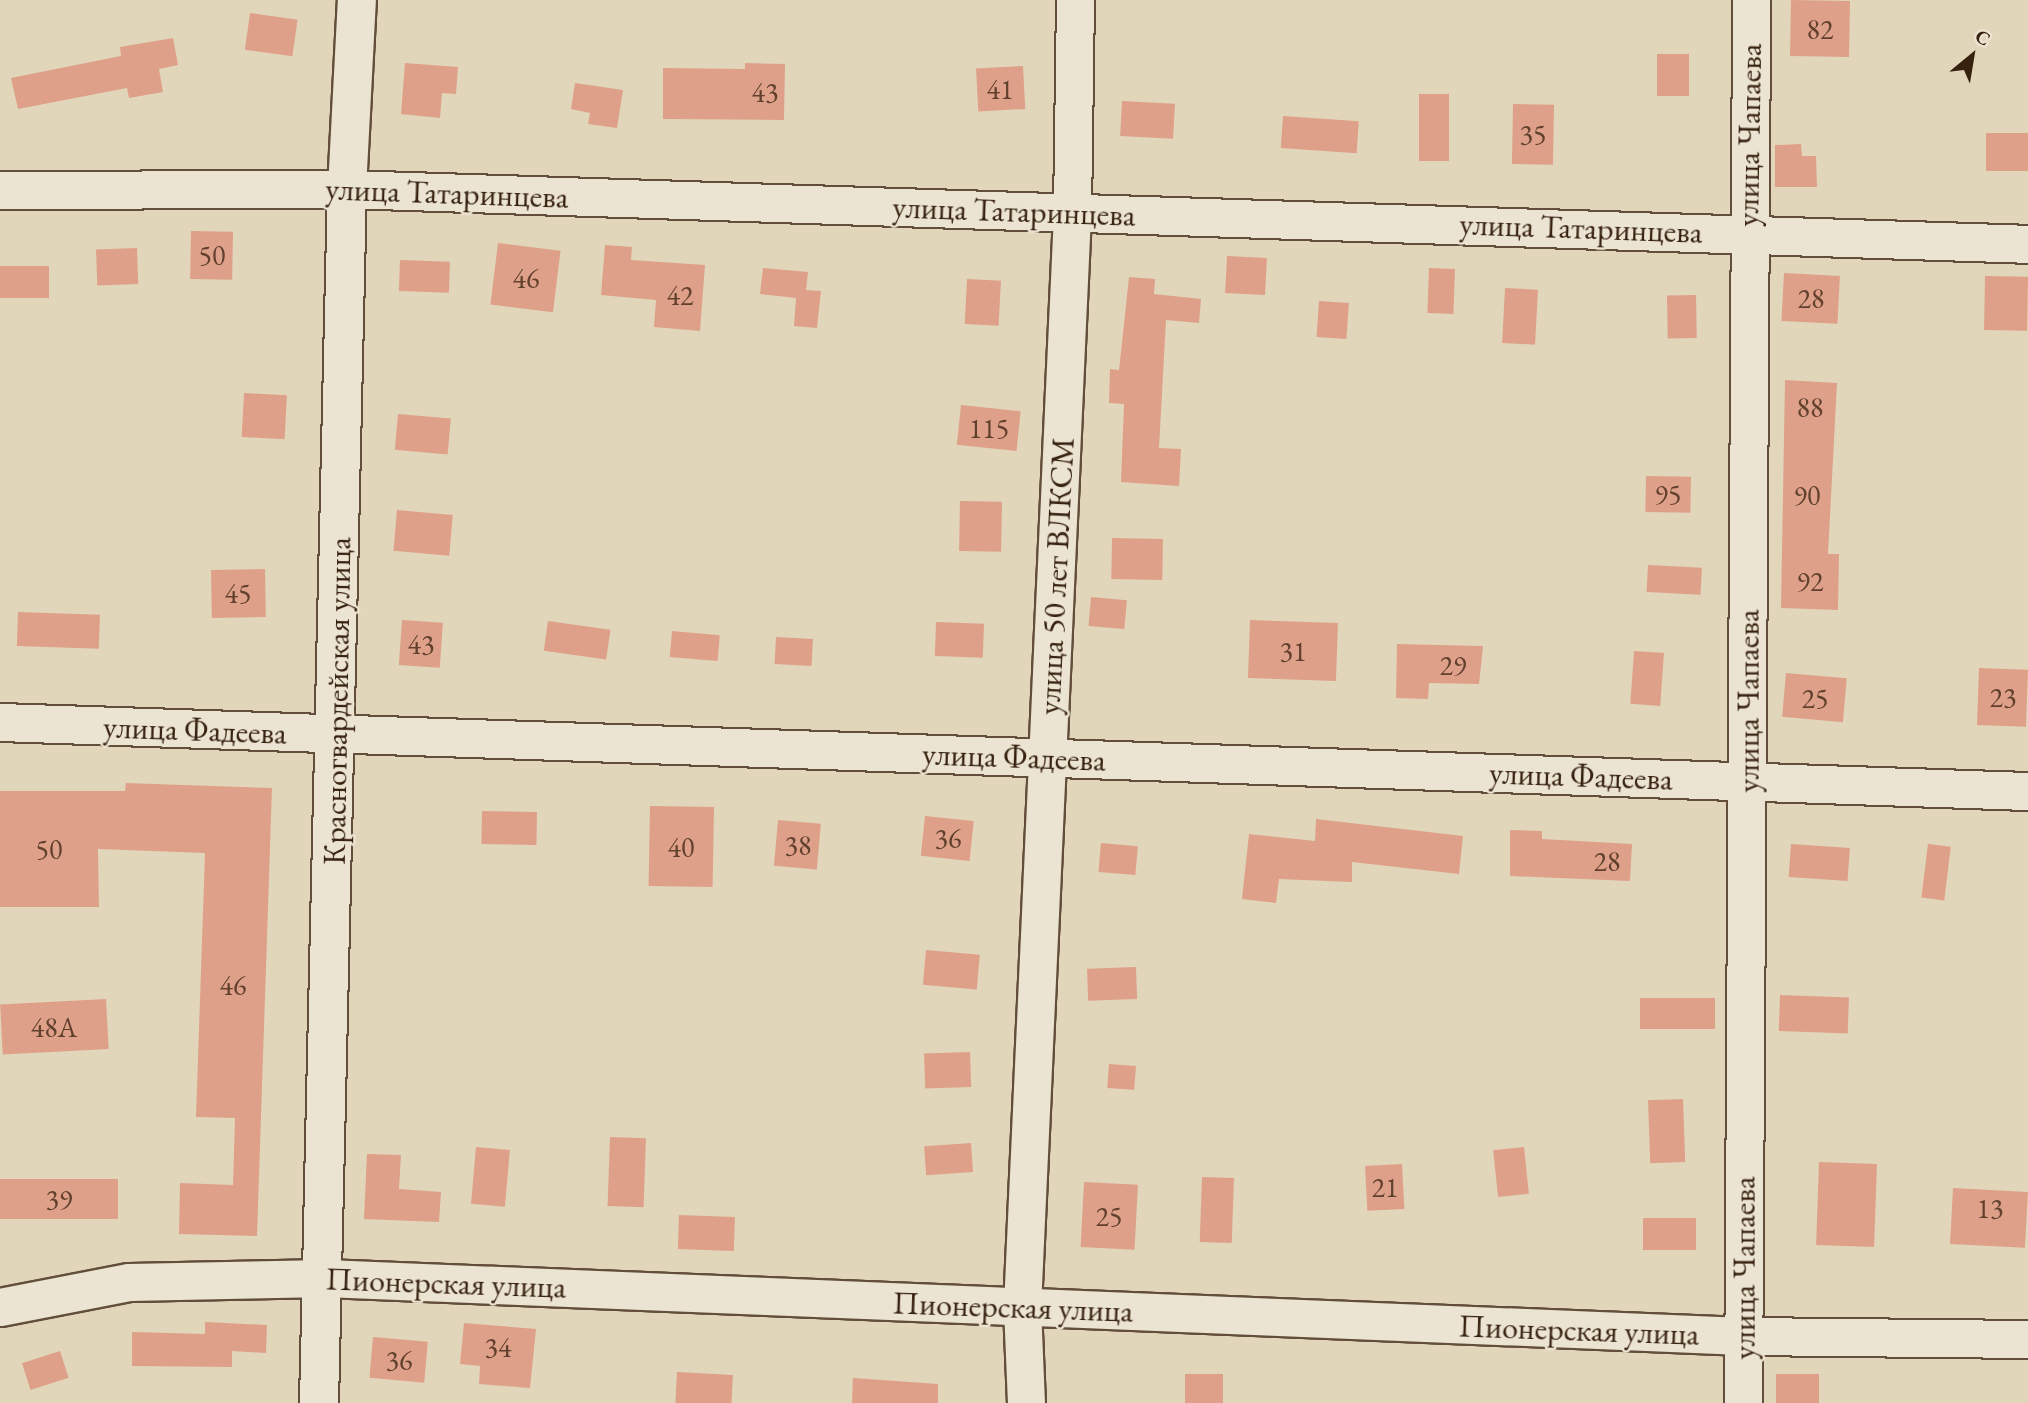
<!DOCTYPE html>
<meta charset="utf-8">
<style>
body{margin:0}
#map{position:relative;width:2028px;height:1403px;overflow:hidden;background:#e1d6ba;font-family:"EB Garamond",serif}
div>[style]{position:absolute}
.building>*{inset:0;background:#dfa089;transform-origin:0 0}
.roads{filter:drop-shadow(2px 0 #624e3a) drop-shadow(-2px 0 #624e3a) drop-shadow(0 2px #624e3a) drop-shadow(0 -2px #624e3a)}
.street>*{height:37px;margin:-18.5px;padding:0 18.5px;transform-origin:18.5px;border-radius:18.5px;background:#ece4d2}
.secondary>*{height:38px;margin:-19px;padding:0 19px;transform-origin:19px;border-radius:19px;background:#ece4d2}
span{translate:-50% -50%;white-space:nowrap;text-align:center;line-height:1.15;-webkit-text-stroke:5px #ece4d2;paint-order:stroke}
.number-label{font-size:28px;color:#61412e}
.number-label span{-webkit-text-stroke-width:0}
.street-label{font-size:32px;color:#37210f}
.north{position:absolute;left:1937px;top:21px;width:70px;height:70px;-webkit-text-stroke:5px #ece4d2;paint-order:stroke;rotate:30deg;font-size:19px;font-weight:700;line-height:28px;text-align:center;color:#37210f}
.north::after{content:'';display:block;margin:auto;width:24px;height:32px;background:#37210f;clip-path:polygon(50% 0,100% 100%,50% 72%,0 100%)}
</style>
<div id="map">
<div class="building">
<div style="left:1791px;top:0;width:59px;height:56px;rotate:1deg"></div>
<div style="left:250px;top:13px;width:48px;height:37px;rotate:8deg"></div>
<div style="clip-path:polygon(173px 38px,178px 65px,159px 69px,163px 92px,129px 98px,127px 88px,18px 109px,11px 78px,121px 56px,120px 47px)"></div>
<div style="left:1657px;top:54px;width:32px;height:42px"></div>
<div style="clip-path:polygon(405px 63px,458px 67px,456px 94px,442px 93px,440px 118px,401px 114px)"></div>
<div style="clip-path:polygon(745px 63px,785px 64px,784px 120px,663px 119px,663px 68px,745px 69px)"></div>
<div style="left:1023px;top:66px;width:43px;height:47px;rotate:87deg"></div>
<div style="clip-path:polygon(575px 83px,623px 90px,617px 128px,588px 124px,590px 113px,571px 109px)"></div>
<div style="left:1419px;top:94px;width:30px;height:67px"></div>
<div style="left:1122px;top:101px;width:53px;height:35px;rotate:3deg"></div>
<div style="left:1513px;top:104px;width:41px;height:60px;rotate:1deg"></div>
<div style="left:1283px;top:116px;width:76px;height:32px;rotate:4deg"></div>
<div style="left:2028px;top:133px;width:38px;height:42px;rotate:90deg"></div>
<div style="clip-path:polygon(1801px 144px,1802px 156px,1816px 156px,1817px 187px,1775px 187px,1775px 145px)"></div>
<div style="left:191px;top:231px;width:42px;height:48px;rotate:1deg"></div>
<div style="left:498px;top:243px;width:63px;height:62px;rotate:7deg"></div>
<div style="clip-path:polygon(605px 245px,632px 247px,631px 260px,705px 265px,700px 331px,654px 327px,656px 300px,601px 295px)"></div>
<div style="left:137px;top:248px;width:36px;height:41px;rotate:88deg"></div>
<div style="left:1227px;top:256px;width:40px;height:37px;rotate:3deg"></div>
<div style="left:400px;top:260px;width:50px;height:31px;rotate:2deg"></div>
<div style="left:0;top:266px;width:49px;height:32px"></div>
<div style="clip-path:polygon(763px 268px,808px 272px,806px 290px,821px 291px,817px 328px,794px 326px,796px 298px,760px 294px)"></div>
<div style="left:1429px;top:268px;width:26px;height:45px;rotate:2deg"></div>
<div style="left:1784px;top:273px;width:56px;height:48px;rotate:3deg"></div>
<div style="left:1985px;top:276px;width:43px;height:54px;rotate:1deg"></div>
<div style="clip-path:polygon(1129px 277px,1155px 279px,1154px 294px,1201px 299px,1199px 323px,1166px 320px,1159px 448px,1181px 449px,1179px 486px,1121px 482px,1124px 404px,1109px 403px,1110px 369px,1119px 370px)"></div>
<div style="left:967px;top:279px;width:34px;height:45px;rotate:3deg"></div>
<div style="left:1505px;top:288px;width:33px;height:55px;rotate:3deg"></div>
<div style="left:1696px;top:295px;width:43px;height:29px;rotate:89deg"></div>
<div style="left:1319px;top:301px;width:30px;height:36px;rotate:4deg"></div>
<div style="clip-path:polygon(1785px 380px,1837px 383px,1828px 554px,1839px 554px,1838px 610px,1781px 608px)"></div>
<div style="left:244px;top:393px;width:43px;height:44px;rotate:3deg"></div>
<div style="left:961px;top:405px;width:60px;height:40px;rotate:6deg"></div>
<div style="left:398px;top:414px;width:53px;height:36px;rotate:5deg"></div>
<div style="left:1646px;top:476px;width:45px;height:36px;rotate:1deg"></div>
<div style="left:960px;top:501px;width:42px;height:50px;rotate:1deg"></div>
<div style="left:397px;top:510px;width:56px;height:41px;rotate:5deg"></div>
<div style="left:1112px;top:538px;width:51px;height:41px;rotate:1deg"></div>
<div style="left:1648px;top:565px;width:54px;height:27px;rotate:3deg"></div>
<div style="left:265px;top:569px;width:48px;height:54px;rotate:89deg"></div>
<div style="left:1091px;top:597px;width:36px;height:29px;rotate:5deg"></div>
<div style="left:18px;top:612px;width:82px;height:34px;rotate:2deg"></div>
<div style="left:402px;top:620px;width:41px;height:45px;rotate:4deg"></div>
<div style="left:1250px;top:620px;width:88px;height:58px;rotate:2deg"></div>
<div style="left:548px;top:621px;width:63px;height:30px;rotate:8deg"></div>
<div style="left:936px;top:622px;width:48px;height:34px;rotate:2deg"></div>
<div style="left:672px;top:631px;width:48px;height:26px;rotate:5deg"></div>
<div style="left:776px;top:637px;width:37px;height:27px;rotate:3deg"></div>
<div style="clip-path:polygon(1397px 644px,1483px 646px,1479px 684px,1429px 683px,1428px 699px,1396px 698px)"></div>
<div style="left:1634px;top:651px;width:30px;height:53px;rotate:4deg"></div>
<div style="left:1979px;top:668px;width:49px;height:57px;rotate:2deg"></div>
<div style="left:1786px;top:673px;width:61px;height:44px;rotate:5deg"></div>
<div style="clip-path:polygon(126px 783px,272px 788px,257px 1236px,179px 1234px,180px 1183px,233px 1185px,235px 1118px,196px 1117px,205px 853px,98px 849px,99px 907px,0 907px,0 791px,125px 791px)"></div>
<div style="left:650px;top:806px;width:64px;height:80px;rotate:1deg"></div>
<div style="left:482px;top:811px;width:55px;height:33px;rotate:1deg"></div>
<div style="left:925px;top:816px;width:49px;height:40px;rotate:6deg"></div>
<div style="clip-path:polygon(1316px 819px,1463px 836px,1459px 874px,1352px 862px,1352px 882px,1279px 879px,1276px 903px,1242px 899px,1249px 834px,1315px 841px)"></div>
<div style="left:778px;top:820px;width:43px;height:46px;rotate:5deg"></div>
<div style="clip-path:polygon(1510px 830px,1542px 831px,1542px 839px,1632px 844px,1630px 881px,1510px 876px)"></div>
<div style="left:1101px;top:843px;width:37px;height:29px;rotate:5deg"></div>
<div style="left:1791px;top:844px;width:59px;height:33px;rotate:4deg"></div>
<div style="left:1928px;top:844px;width:23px;height:54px;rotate:7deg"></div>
<div style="left:926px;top:950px;width:54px;height:35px;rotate:5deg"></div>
<div style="left:1136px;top:967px;width:32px;height:49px;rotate:88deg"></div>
<div style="left:1780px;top:995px;width:69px;height:36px;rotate:2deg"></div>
<div style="left:1640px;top:998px;width:75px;height:31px"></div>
<div style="left:106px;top:999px;width:50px;height:106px;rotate:87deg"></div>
<div style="left:970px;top:1052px;width:35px;height:46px;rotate:88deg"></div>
<div style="left:1109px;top:1064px;width:27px;height:24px;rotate:4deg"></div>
<div style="left:1683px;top:1099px;width:63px;height:35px;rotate:88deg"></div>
<div style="left:610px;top:1137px;width:36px;height:69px;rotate:2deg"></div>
<div style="left:971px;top:1143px;width:29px;height:47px;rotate:86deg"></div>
<div style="left:476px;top:1147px;width:34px;height:57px;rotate:5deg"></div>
<div style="left:1524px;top:1147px;width:47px;height:31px;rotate:84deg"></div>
<div style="clip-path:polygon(367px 1154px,401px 1155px,399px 1189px,441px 1192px,439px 1222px,364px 1219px)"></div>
<div style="left:1819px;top:1162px;width:58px;height:83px;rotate:2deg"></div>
<div style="left:1402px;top:1164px;width:45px;height:37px;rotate:87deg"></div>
<div style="left:1202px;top:1177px;width:32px;height:65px;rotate:2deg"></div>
<div style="left:0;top:1179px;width:118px;height:40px"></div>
<div style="left:1084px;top:1182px;width:54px;height:65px;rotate:3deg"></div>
<div style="left:1953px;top:1188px;width:75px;height:56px;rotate:3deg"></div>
<div style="left:679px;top:1215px;width:56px;height:34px;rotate:2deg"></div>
<div style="left:1643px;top:1218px;width:53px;height:32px"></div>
<div style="clip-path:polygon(205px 1322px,267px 1325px,266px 1353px,232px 1351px,232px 1367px,132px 1366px,132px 1332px,205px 1334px)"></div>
<div style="clip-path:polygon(464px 1323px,536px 1329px,530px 1388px,479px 1384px,480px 1366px,460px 1364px)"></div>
<div style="left:373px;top:1337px;width:55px;height:41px;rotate:5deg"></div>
<div style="left:60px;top:1351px;width:28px;height:40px;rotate:72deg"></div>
<div style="left:677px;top:1372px;width:56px;height:31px;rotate:3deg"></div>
<div style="left:1185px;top:1374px;width:38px;height:29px"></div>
<div style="left:1776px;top:1374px;width:43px;height:29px"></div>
<div style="clip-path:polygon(853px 1378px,938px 1384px,938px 1403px,852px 1403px)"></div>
</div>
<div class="roads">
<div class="street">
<div style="left:0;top:190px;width:347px;rotate:-0.2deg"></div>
<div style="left:347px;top:189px;width:1682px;rotate:1.87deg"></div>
<div style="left:0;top:722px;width:2029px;rotate:1.95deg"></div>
<div style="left:0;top:1307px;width:131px;rotate:-11deg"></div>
<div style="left:129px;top:1282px;width:196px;rotate:-1.2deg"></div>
<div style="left:325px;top:1278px;width:1419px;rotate:2.34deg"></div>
<div style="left:1743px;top:1336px;width:285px;rotate:0.6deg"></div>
<div style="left:1026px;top:1403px;width:96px;rotate:-92.4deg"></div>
<div style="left:1022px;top:1307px;width:1095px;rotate:-87.38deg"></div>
<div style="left:1072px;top:213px;width:213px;rotate:-89.2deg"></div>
<div style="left:1743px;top:1403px;width:1403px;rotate:-89.67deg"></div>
</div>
<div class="secondary">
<div style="left:319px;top:1403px;width:1214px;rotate:-88.68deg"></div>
<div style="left:347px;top:189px;width:189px;rotate:-87deg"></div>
</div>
</div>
<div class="number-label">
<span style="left:1820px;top:29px">82</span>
<span style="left:1000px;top:89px">41</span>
<span style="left:765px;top:92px">43</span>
<span style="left:1533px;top:134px">35</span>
<span style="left:212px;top:255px">50</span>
<span style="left:526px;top:278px">46</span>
<span style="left:680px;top:295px">42</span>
<span style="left:1811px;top:298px">28</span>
<span style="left:1810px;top:407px">88</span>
<span style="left:989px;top:428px">115</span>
<span style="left:1668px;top:494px">95</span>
<span style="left:1807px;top:495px">90</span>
<span style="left:1810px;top:581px">92</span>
<span style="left:238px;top:593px">45</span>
<span style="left:421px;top:644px">43</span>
<span style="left:1293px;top:651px">31</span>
<span style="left:1453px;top:665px">29</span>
<span style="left:2003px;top:697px">23</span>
<span style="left:1815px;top:698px">25</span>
<span style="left:948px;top:838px">36</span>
<span style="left:798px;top:845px">38</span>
<span style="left:681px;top:847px">40</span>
<span style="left:49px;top:849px">50</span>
<span style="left:1607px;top:861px">28</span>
<span style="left:233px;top:985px">46</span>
<span style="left:54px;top:1027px">48А</span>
<span style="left:1385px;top:1187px">21</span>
<span style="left:59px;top:1199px">39</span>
<span style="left:1990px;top:1208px">13</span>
<span style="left:1109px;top:1216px">25</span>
<span style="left:498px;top:1347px">34</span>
<span style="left:399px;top:1360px">36</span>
</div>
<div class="street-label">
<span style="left:1749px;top:135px;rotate:-89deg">улица Чапаева</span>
<span style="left:447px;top:193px;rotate:2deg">улица Татаринцева</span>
<span style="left:1014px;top:211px;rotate:2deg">улица Татаринцева</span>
<span style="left:1581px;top:228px;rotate:2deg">улица Татаринцева</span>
<span style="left:1056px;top:576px;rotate:-87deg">улица 50 лет ВЛКСМ</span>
<span style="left:337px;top:701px;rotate:-89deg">Красногвардейская улица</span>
<span style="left:1748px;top:701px;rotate:-90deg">улица Чапаева</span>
<span style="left:195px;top:730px;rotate:2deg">улица Фадеева</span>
<span style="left:1014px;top:757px;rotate:2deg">улица Фадеева</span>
<span style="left:1581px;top:776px;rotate:2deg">улица Фадеева</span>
<span style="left:1744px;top:1268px;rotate:-90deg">улица Чапаева</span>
<span style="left:446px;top:1283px;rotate:2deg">Пионерская улица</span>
<span style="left:1013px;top:1307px;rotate:2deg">Пионерская улица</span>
<span style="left:1579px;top:1330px;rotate:2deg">Пионерская улица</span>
</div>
<div class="north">С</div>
</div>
